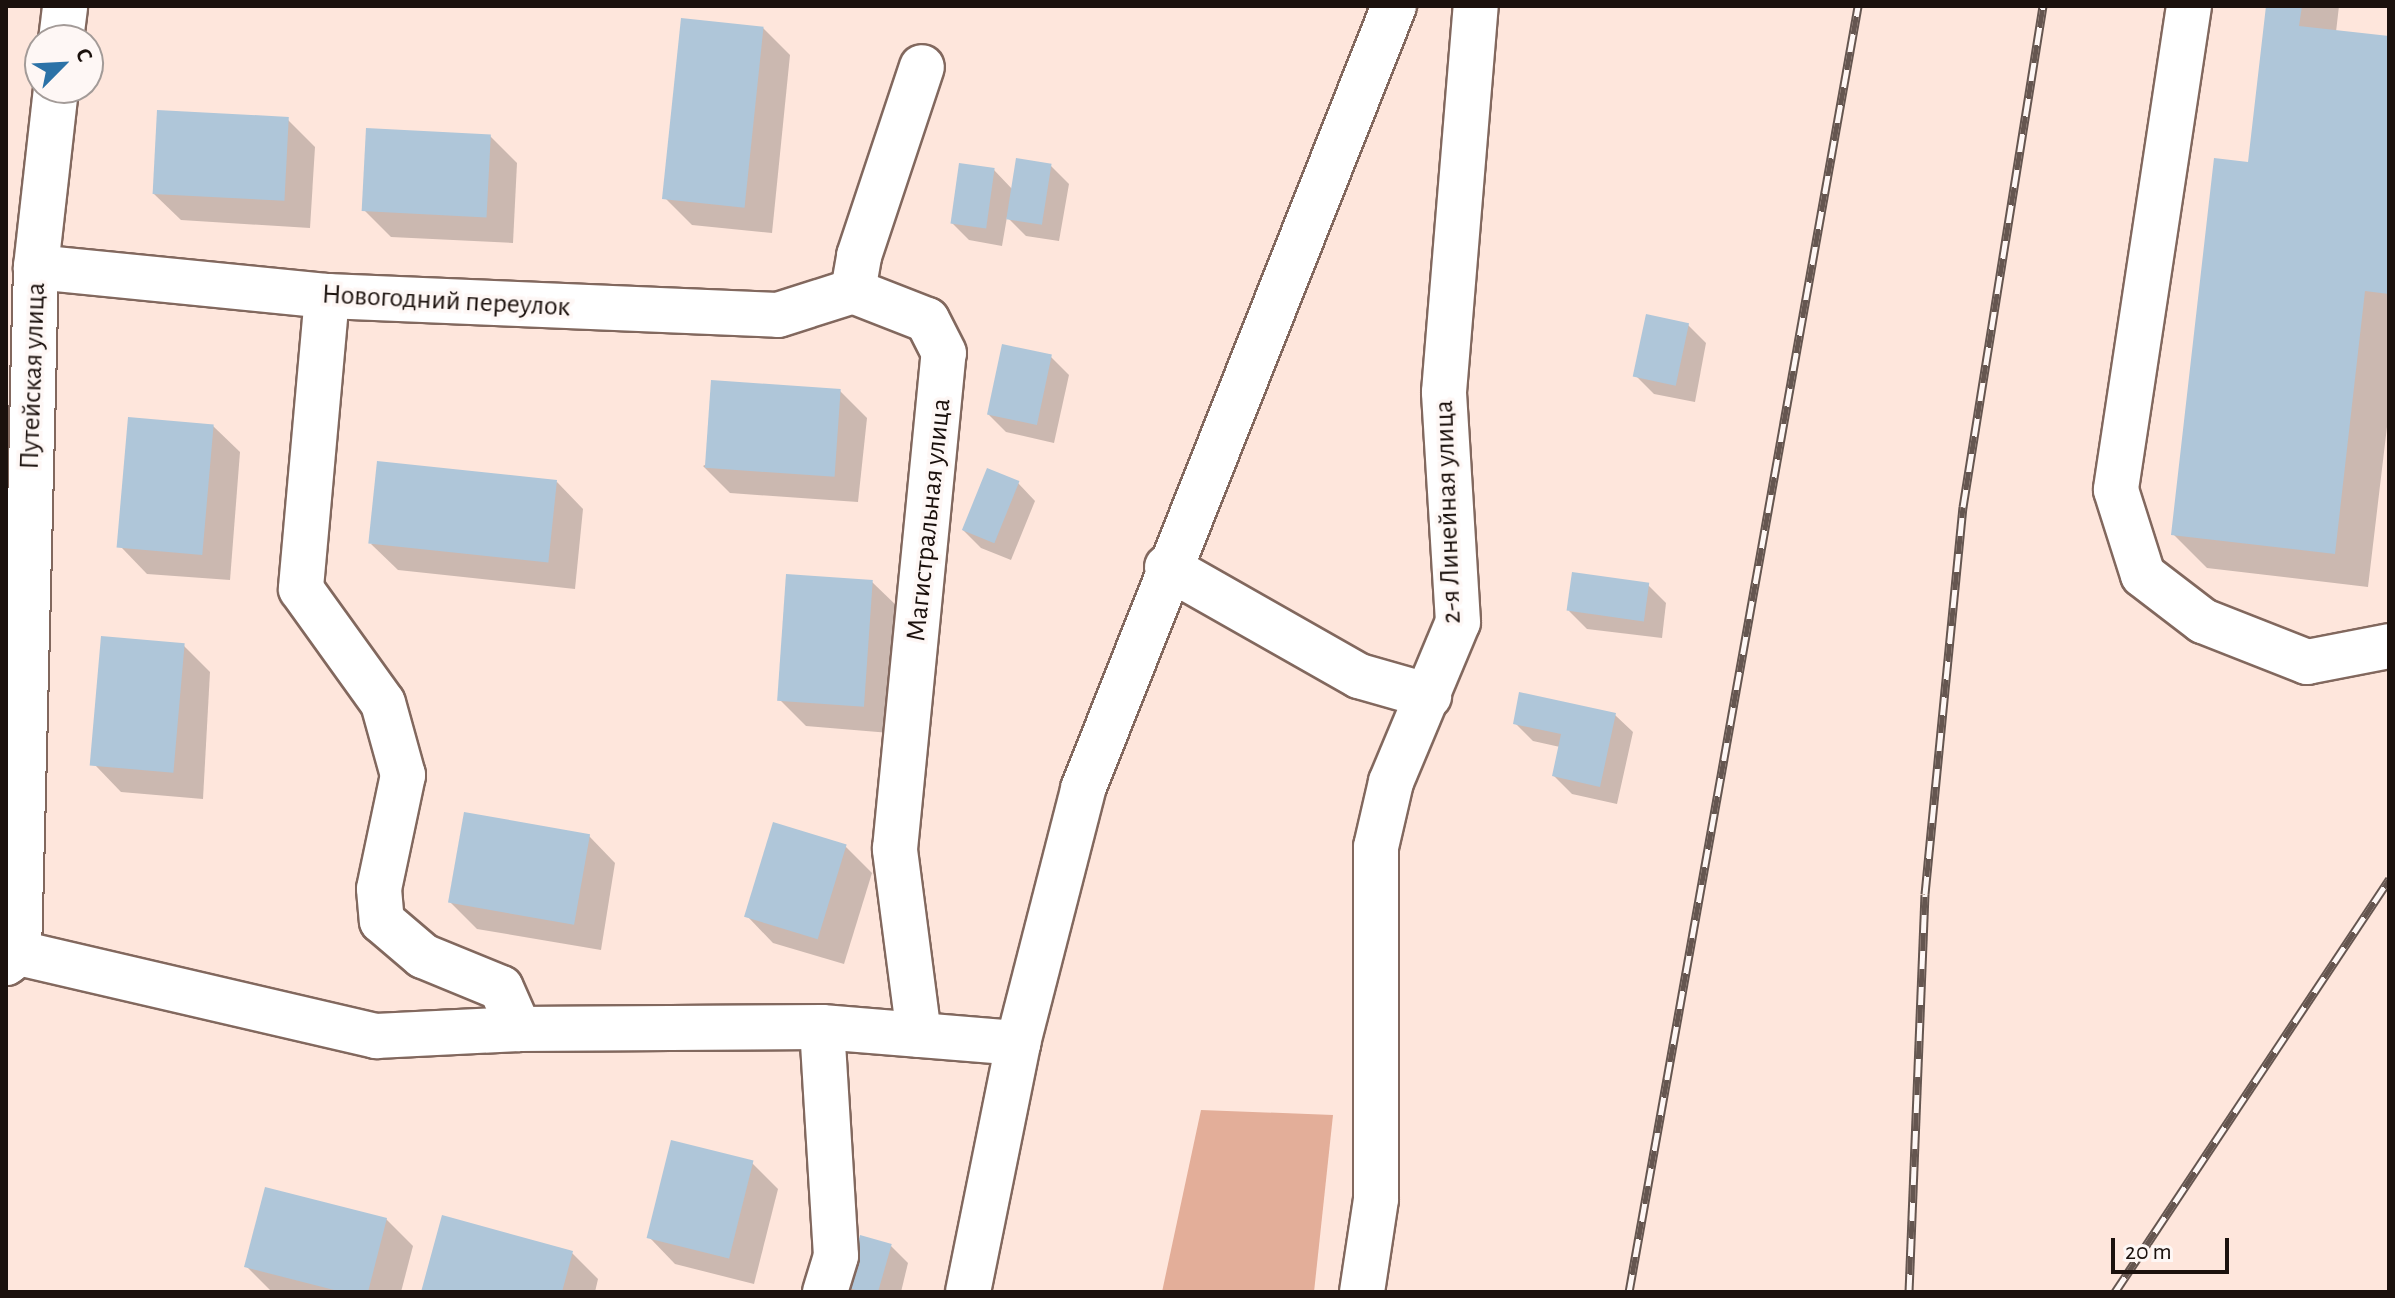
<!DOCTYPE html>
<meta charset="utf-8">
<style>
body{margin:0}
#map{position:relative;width:2395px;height:1298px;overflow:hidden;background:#fee6dc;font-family:"Alegreya Sans",sans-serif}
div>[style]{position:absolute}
.forest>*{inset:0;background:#e3ae99}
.shadow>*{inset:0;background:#0003}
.building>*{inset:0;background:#afc6d9;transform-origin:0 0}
.roads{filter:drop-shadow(2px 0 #82685e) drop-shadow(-2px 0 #82685e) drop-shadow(0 2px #82685e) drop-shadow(0 -2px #82685e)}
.minor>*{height:44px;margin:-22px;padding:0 22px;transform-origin:22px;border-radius:22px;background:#fff}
.rail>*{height:9px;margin-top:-4.5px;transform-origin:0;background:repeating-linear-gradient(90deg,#fef7f5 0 18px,#655650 0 36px);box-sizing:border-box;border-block:2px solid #655650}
span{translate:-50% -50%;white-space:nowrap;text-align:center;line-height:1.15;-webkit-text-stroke:7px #fef7f5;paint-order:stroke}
.street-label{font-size:28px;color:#1b110d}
.frame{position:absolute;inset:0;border:8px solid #1b110d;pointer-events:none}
.north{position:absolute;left:24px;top:24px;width:80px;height:80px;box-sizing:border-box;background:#fef7f5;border:2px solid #a39b98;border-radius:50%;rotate:66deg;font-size:22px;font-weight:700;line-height:32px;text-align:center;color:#1b110d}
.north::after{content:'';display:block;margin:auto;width:28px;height:36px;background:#2c72a7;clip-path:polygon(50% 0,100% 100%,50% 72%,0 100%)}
.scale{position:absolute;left:2111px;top:1238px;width:118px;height:36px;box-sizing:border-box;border:4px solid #1b110d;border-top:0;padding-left:10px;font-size:24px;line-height:28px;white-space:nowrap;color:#1b110d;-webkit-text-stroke:6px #fef7f5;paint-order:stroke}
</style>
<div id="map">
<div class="forest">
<div style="clip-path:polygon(1201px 1110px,1333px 1115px,1314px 1292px,1162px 1292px)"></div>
</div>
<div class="shadow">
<div style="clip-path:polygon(2268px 6px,2339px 6px,2336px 32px,2389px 38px,2389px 410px,2368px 587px,2207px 568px,2173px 534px,2250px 164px)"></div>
<div style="clip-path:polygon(763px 28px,790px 55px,772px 233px,692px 225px,665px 198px)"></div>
<div style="clip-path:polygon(288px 120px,315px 147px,310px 228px,181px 220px,154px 194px)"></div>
<div style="clip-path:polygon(490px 136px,517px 163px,513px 243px,391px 237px,365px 211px)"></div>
<div style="clip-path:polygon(1051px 166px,1069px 184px,1059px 241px,1026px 236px,1007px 217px,1002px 246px,969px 240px,951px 222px,994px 170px,1013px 190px)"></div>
<div style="clip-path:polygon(1688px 325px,1706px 343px,1695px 402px,1654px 394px,1636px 376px)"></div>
<div style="clip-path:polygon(1051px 357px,1069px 375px,1054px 443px,1006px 432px,988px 414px)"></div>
<div style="clip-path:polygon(840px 391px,867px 418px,858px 502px,730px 493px,703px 466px)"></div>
<div style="clip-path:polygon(213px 426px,240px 452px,230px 580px,147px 574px,121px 547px)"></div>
<div style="clip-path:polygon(557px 482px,583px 509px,575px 589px,398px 570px,371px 544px)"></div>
<div style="clip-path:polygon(1018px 483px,1035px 501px,1011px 560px,981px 548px,963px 530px)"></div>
<div style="clip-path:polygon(872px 582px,899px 608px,890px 733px,806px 726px,780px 700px)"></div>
<div style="clip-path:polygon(1648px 585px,1666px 603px,1662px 638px,1587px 629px,1569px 611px)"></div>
<div style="clip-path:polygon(184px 646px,210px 672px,203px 799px,121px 792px,95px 765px)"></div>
<div style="clip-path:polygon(1615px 715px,1633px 732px,1617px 804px,1572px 794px,1554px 776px,1560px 747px,1533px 741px,1515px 723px)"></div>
<div style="clip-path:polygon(589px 836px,615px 863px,601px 950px,477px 929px,451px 903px)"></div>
<div style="clip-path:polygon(845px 846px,872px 873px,844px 964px,773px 943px,747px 916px)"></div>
<div style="clip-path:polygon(752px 1163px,778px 1189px,754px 1284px,675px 1264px,649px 1237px)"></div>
<div style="clip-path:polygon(386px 1219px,413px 1246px,401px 1292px,272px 1292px,247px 1267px)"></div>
<div style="clip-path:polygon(891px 1246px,908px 1263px,901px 1292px,853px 1292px,848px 1287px)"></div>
<div style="clip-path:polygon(572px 1253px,598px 1279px,595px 1292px,423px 1292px)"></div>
</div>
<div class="building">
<div style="clip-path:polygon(2266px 6px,2302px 6px,2299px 26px,2389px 36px,2389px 294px,2365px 291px,2335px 554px,2171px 535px,2214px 158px,2248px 162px)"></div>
<div style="left:681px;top:18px;width:83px;height:182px;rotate:6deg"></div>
<div style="left:157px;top:110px;width:132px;height:84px;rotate:3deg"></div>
<div style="left:366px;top:128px;width:125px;height:83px;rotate:3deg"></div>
<div style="left:1016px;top:158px;width:36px;height:62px;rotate:9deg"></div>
<div style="left:959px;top:163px;width:36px;height:61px;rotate:8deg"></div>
<div style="left:1646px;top:314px;width:44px;height:64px;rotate:12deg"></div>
<div style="left:1002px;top:344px;width:51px;height:72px;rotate:12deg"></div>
<div style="left:711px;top:380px;width:130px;height:88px;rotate:4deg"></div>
<div style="left:128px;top:417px;width:86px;height:131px;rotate:5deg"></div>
<div style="left:377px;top:461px;width:181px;height:83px;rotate:6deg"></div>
<div style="left:987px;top:468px;width:35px;height:67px;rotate:22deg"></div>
<div style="left:1572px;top:572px;width:78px;height:39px;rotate:8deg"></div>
<div style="left:786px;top:574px;width:87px;height:127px;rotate:4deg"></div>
<div style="left:101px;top:636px;width:84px;height:130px;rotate:5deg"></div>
<div style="clip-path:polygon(1519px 692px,1616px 713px,1600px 787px,1552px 776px,1561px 734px,1513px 724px)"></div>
<div style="left:464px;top:812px;width:128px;height:92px;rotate:10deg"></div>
<div style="left:773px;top:822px;width:77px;height:99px;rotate:17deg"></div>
<div style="left:671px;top:1140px;width:85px;height:101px;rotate:14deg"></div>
<div style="clip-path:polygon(265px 1187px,387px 1218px,368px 1292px,342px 1292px,244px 1267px)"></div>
<div style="clip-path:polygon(442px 1215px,573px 1251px,562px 1292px,421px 1292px)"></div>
<div style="left:860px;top:1235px;width:33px;height:54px;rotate:16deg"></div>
</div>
<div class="roads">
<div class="minor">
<div style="left:2189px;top:6px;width:489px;rotate:98.6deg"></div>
<div style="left:2116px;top:490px;width:89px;rotate:72.4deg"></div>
<div style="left:2143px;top:575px;width:76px;rotate:37.5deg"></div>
<div style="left:2203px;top:621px;width:112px;rotate:21.5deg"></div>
<div style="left:2307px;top:662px;width:84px;rotate:-11deg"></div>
<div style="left:61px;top:40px;width:34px;rotate:-83deg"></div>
<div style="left:36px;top:267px;width:292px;rotate:5.7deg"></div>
<div style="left:327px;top:296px;width:451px;rotate:2.4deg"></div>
<div style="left:778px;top:315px;width:79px;rotate:-17.7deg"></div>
<div style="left:327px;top:296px;width:294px;rotate:95.1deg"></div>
<div style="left:301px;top:589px;width:140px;rotate:54.3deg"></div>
<div style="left:383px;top:703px;width:75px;rotate:74.5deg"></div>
<div style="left:403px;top:775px;width:116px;rotate:101.9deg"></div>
<div style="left:379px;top:889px;width:32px;rotate:85deg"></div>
<div style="left:382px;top:921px;width:54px;rotate:40.5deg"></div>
<div style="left:423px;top:956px;width:84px;rotate:22.3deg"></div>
<div style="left:501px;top:988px;width:45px;rotate:66.3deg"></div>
<div style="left:1167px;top:567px;width:221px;rotate:29.6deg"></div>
<div style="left:1359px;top:676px;width:73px;rotate:15.9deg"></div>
<div style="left:6px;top:963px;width:16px;rotate:-38deg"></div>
<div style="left:19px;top:953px;width:367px;rotate:13.1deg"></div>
<div style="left:376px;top:1036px;width:143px;rotate:-2.8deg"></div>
<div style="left:519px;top:1029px;width:303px;rotate:-0.4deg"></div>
<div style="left:822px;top:1027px;width:197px;rotate:4.7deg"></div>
<div style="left:6px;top:963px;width:16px;rotate:-38deg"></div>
<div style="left:19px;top:953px;width:686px;rotate:-88.58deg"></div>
<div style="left:36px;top:267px;width:180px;rotate:-83.6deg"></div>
<div style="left:822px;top:1027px;width:229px;rotate:86.5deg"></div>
<div style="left:836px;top:1256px;width:38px;rotate:107deg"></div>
<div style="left:919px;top:1035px;width:188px;rotate:-97.4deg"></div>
<div style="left:895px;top:849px;width:498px;rotate:-84.4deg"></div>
<div style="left:944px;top:353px;width:37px;rotate:-117deg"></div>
<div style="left:927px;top:320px;width:79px;rotate:-158.6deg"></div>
<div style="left:853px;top:291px;width:36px;rotate:-80deg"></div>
<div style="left:859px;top:256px;width:199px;rotate:-71.6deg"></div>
<div style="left:968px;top:1292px;width:254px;rotate:-78.6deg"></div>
<div style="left:1018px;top:1043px;width:262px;rotate:-75.6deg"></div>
<div style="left:1083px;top:789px;width:843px;rotate:-68.34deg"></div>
<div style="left:1362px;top:1292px;width:94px;rotate:-81.4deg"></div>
<div style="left:1376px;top:1199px;width:352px;rotate:-90deg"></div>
<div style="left:1376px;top:847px;width:67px;rotate:-77deg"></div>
<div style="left:1391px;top:782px;width:173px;rotate:-67.3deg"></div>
<div style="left:1458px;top:622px;width:230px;rotate:-93.5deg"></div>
<div style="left:1444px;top:392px;width:387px;rotate:-85.3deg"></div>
</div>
</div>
<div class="rail">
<div style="left:1629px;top:1292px;width:1306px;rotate:-79.9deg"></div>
<div style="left:1909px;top:1292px;width:398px;rotate:-87.7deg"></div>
<div style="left:1925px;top:894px;width:389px;rotate:-84.4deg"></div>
<div style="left:1963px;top:507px;width:507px;rotate:-80.93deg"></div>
<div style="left:2115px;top:1292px;width:496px;rotate:-56.4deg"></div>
</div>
<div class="street-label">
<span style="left:446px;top:301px;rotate:3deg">Новогодний переулок</span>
<span style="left:33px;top:376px;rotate:-88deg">Путейская улица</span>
<span style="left:1448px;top:512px;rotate:-92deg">2-я Линейная улица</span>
<span style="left:929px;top:520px;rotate:-84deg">Магистральная улица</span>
</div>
<div class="frame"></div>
<div class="north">С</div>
<div class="scale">20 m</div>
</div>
